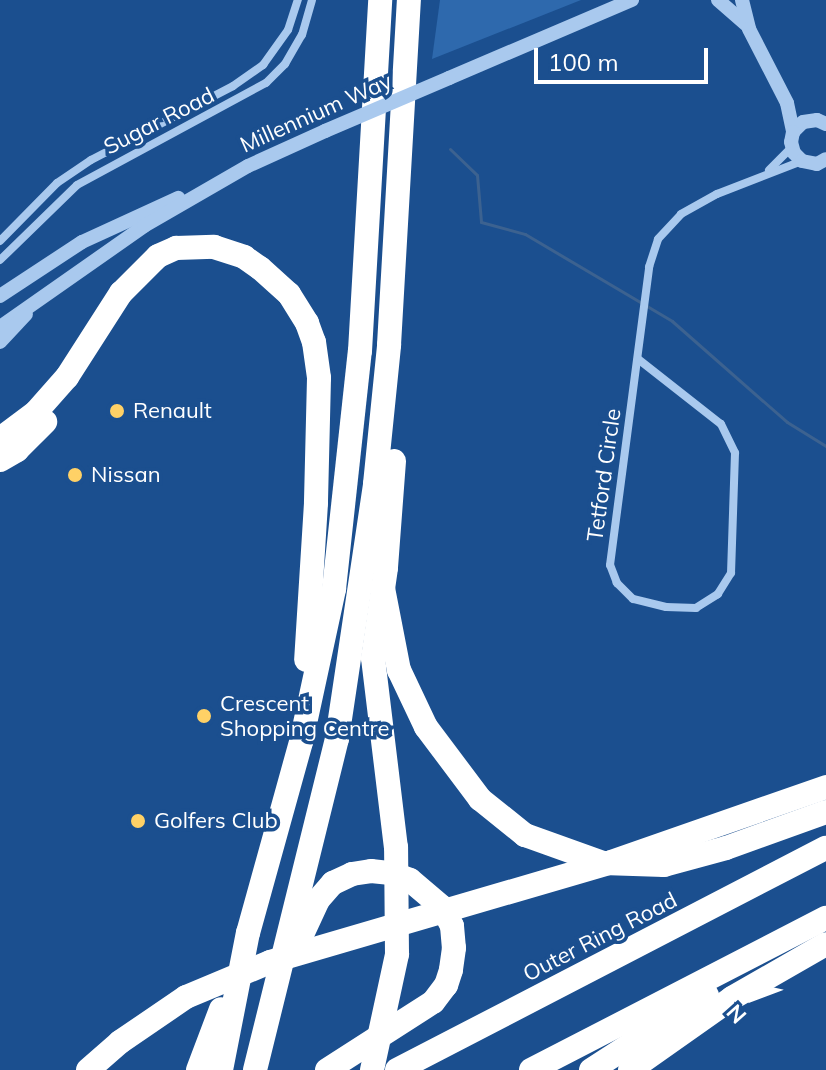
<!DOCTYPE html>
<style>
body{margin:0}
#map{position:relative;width:826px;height:1070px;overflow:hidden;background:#1b4f8f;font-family:Mulish,sans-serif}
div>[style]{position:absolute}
.green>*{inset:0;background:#2e69ad}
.stream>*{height:3px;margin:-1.5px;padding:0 1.5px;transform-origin:1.5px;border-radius:1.5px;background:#3c6290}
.minor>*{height:8px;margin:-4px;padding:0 4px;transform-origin:4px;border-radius:4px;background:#a9c9ee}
.tertiary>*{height:14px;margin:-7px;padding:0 7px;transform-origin:7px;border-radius:7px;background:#a9c9ee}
.motorway>*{height:24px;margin:-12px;padding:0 12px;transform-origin:12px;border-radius:12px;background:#fff}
.tertiary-bridge>*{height:14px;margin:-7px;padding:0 7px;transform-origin:7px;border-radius:7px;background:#a9c9ee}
.motorway-bridge>*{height:24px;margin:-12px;padding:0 12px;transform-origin:12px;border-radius:12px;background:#fff}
.dots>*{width:22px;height:22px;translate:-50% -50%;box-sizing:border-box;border:4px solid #1b4f8f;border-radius:50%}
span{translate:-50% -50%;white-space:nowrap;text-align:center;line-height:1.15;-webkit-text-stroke:7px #1b4f8f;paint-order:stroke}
.street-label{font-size:22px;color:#fff}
.poi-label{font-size:22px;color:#fff}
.left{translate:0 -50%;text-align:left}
.north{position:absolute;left:714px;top:958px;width:80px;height:80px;-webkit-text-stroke:6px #1b4f8f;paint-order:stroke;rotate:228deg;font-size:22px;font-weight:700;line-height:32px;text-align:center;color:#fff}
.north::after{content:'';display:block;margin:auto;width:28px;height:36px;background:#fff;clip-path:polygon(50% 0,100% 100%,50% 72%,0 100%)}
.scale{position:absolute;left:534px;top:48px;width:174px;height:36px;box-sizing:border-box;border:4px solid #fff;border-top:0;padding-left:10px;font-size:24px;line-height:28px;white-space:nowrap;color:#fff;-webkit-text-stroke:6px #1b4f8f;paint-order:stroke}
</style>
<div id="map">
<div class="green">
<div style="clip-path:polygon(440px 0,581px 0,432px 59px)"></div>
</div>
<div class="stream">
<div style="left:450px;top:149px;width:37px;rotate:44deg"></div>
<div style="left:477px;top:175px;width:47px;rotate:85.1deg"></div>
<div style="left:481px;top:222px;width:46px;rotate:15.3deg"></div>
<div style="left:525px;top:234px;width:171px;rotate:30.6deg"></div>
<div style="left:672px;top:321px;width:153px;rotate:41.3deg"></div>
<div style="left:787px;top:422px;width:46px;rotate:31.6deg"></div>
</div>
<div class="minor">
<div style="left:769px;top:170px;width:33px;rotate:-45deg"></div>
<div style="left:0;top:241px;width:81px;rotate:-45.5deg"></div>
<div style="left:57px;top:183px;width:41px;rotate:-34.1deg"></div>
<div style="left:91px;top:160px;width:160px;rotate:-27.5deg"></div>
<div style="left:233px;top:86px;width:37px;rotate:-35deg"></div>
<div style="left:263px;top:65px;width:43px;rotate:-54.5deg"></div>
<div style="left:288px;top:30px;width:32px;rotate:-72deg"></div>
<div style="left:0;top:260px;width:107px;rotate:-44.2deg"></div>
<div style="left:77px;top:185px;width:215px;rotate:-28.4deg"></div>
<div style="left:266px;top:83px;width:27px;rotate:-45deg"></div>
<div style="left:285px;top:64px;width:34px;rotate:-60deg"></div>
<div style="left:302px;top:35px;width:36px;rotate:-74deg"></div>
<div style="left:638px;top:359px;width:105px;rotate:38.1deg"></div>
<div style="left:721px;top:424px;width:32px;rotate:64deg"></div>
<div style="left:735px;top:453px;width:120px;rotate:91.9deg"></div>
<div style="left:731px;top:573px;width:25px;rotate:122deg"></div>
<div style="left:718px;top:594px;width:26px;rotate:148deg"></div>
<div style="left:696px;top:608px;width:30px;rotate:-178deg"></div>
<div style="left:666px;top:607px;width:34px;rotate:-166deg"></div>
<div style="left:633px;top:599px;width:23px;rotate:-135deg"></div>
<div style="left:617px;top:583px;width:19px;rotate:-111deg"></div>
<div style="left:610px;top:565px;width:301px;rotate:-82.5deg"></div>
<div style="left:649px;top:267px;width:29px;rotate:-72deg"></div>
<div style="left:658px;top:239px;width:34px;rotate:-47deg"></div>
<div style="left:681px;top:214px;width:41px;rotate:-29.1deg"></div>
<div style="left:717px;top:194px;width:91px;rotate:-21.2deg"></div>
</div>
<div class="tertiary">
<div style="left:718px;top:0;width:38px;rotate:41deg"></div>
<div style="left:742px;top:0;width:30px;rotate:76deg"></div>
<div style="left:749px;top:29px;width:83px;rotate:62.8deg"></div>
<div style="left:787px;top:103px;width:30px;rotate:78deg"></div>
<div style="left:449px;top:78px;width:199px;rotate:-23.1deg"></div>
<div style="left:826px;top:124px;width:10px;rotate:-156deg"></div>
<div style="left:817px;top:120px;width:14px;rotate:172deg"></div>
<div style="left:803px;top:122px;width:14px;rotate:135deg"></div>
<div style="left:793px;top:132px;width:10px;rotate:101deg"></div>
<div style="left:791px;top:142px;width:11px;rotate:75deg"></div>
<div style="left:794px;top:153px;width:11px;rotate:45deg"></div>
<div style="left:802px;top:161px;width:15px;rotate:11deg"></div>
<div style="left:817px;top:164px;width:10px;rotate:-29deg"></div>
<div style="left:0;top:296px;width:98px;rotate:-33.4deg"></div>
<div style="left:82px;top:242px;width:106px;rotate:-24.6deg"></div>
<div style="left:0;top:327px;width:176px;rotate:-35deg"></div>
<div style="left:144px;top:226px;width:120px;rotate:-30deg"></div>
<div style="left:248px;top:166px;width:85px;rotate:-24.4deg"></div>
<div style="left:0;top:342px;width:38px;rotate:-47deg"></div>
</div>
<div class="motorway">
<div style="left:0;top:439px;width:45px;rotate:-36.9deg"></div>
<div style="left:36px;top:412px;width:47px;rotate:-48.5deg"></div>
<div style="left:67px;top:377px;width:100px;rotate:-57.3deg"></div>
<div style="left:121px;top:293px;width:52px;rotate:-45deg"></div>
<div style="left:158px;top:256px;width:20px;rotate:-24deg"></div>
<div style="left:176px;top:248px;width:38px;rotate:-2deg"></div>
<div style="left:214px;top:247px;width:32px;rotate:18deg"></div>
<div style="left:244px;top:257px;width:19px;rotate:35deg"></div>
<div style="left:260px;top:268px;width:39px;rotate:42deg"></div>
<div style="left:289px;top:294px;width:34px;rotate:58deg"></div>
<div style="left:307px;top:323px;width:20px;rotate:70deg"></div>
<div style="left:314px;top:342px;width:36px;rotate:82deg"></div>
<div style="left:319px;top:378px;width:125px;rotate:91.4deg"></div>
<div style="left:316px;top:503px;width:157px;rotate:93.6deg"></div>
<div style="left:0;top:460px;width:20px;rotate:-30deg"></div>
<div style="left:17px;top:450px;width:40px;rotate:-45deg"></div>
<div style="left:394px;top:461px;width:107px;rotate:94.3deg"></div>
<div style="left:386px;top:568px;width:91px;rotate:98.2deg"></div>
<div style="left:373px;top:658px;width:190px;rotate:83.1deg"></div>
<div style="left:383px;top:588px;width:84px;rotate:79deg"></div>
<div style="left:399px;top:670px;width:63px;rotate:64.7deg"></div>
<div style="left:426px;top:727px;width:90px;rotate:53.1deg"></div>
<div style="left:480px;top:799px;width:58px;rotate:38.7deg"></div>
<div style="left:525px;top:835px;width:83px;rotate:19.7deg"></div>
<div style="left:603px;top:863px;width:61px;rotate:1.9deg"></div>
<div style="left:664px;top:865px;width:64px;rotate:-15.3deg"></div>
<div style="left:726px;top:848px;width:106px;rotate:-19.8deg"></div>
<div style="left:300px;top:939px;width:43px;rotate:-65.2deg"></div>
<div style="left:318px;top:900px;width:23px;rotate:-49deg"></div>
<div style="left:333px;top:883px;width:21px;rotate:-25deg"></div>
<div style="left:352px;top:874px;width:19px;rotate:-9deg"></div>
<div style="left:371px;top:871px;width:20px;rotate:6deg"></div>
<div style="left:391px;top:873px;width:20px;rotate:20deg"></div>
<div style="left:410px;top:880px;width:42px;rotate:40.2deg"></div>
<div style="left:442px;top:907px;width:21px;rotate:62deg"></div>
<div style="left:452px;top:926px;width:22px;rotate:85deg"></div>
<div style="left:454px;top:948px;width:22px;rotate:98deg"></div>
<div style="left:451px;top:970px;width:16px;rotate:108deg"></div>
<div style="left:446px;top:985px;width:21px;rotate:127deg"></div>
<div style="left:433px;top:1002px;width:126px;rotate:147.3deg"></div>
<div style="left:198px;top:1070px;width:65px;rotate:-69.3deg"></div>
<div style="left:221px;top:1070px;width:140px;rotate:-78.9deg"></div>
<div style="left:248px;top:933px;width:198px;rotate:-74.5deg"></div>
<div style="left:301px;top:742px;width:157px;rotate:-77.8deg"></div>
<div style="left:334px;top:589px;width:239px;rotate:-83.8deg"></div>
<div style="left:360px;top:351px;width:352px;rotate:-86.7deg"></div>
<div style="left:255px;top:1070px;width:341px;rotate:-76.1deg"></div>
<div style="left:337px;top:739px;width:258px;rotate:-81.5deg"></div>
<div style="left:375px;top:484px;width:140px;rotate:-84.2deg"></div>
<div style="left:389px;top:345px;width:346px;rotate:-86.7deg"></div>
<div style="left:397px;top:1070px;width:483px;rotate:-27.4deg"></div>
<div style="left:531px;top:1070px;width:332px;rotate:-27.3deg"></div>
<div style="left:591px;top:1070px;width:138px;rotate:-32.9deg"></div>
<div style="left:630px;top:1070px;width:125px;rotate:-35.2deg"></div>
<div style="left:732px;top:998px;width:108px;rotate:-29.9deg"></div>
</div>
<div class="tertiary-bridge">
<div style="left:325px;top:131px;width:135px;rotate:-23.1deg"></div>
</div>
<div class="motorway-bridge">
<div style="left:88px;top:1070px;width:43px;rotate:-41.2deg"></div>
<div style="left:120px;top:1042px;width:80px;rotate:-34.3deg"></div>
<div style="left:186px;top:997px;width:91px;rotate:-22.6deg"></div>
<div style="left:270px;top:962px;width:355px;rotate:-16.3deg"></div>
<div style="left:611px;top:862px;width:228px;rotate:-19.2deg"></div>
<div style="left:372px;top:1070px;width:119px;rotate:-77.8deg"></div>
<div style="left:397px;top:954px;width:107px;rotate:-90.5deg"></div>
</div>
<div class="dots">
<div style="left:117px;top:411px;background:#ffd166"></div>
<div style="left:75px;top:475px;background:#ffd166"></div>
<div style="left:204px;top:716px;background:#ffd166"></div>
<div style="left:138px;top:821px;background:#ffd166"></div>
</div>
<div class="street-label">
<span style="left:316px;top:113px;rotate:-24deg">Millennium Way</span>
<span style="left:159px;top:121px;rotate:-27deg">Sugar Road</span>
<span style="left:604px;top:475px;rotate:-82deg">Tetford Circle</span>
<span style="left:600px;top:937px;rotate:-27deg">Outer Ring Road</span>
</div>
<div class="poi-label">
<span class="left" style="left:133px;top:411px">Renault</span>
<span class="left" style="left:91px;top:475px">Nissan</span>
<span class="left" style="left:220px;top:716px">Crescent<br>Shopping Centre</span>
<span class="left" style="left:154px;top:821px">Golfers Club</span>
</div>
<div class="north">N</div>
<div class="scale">100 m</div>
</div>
